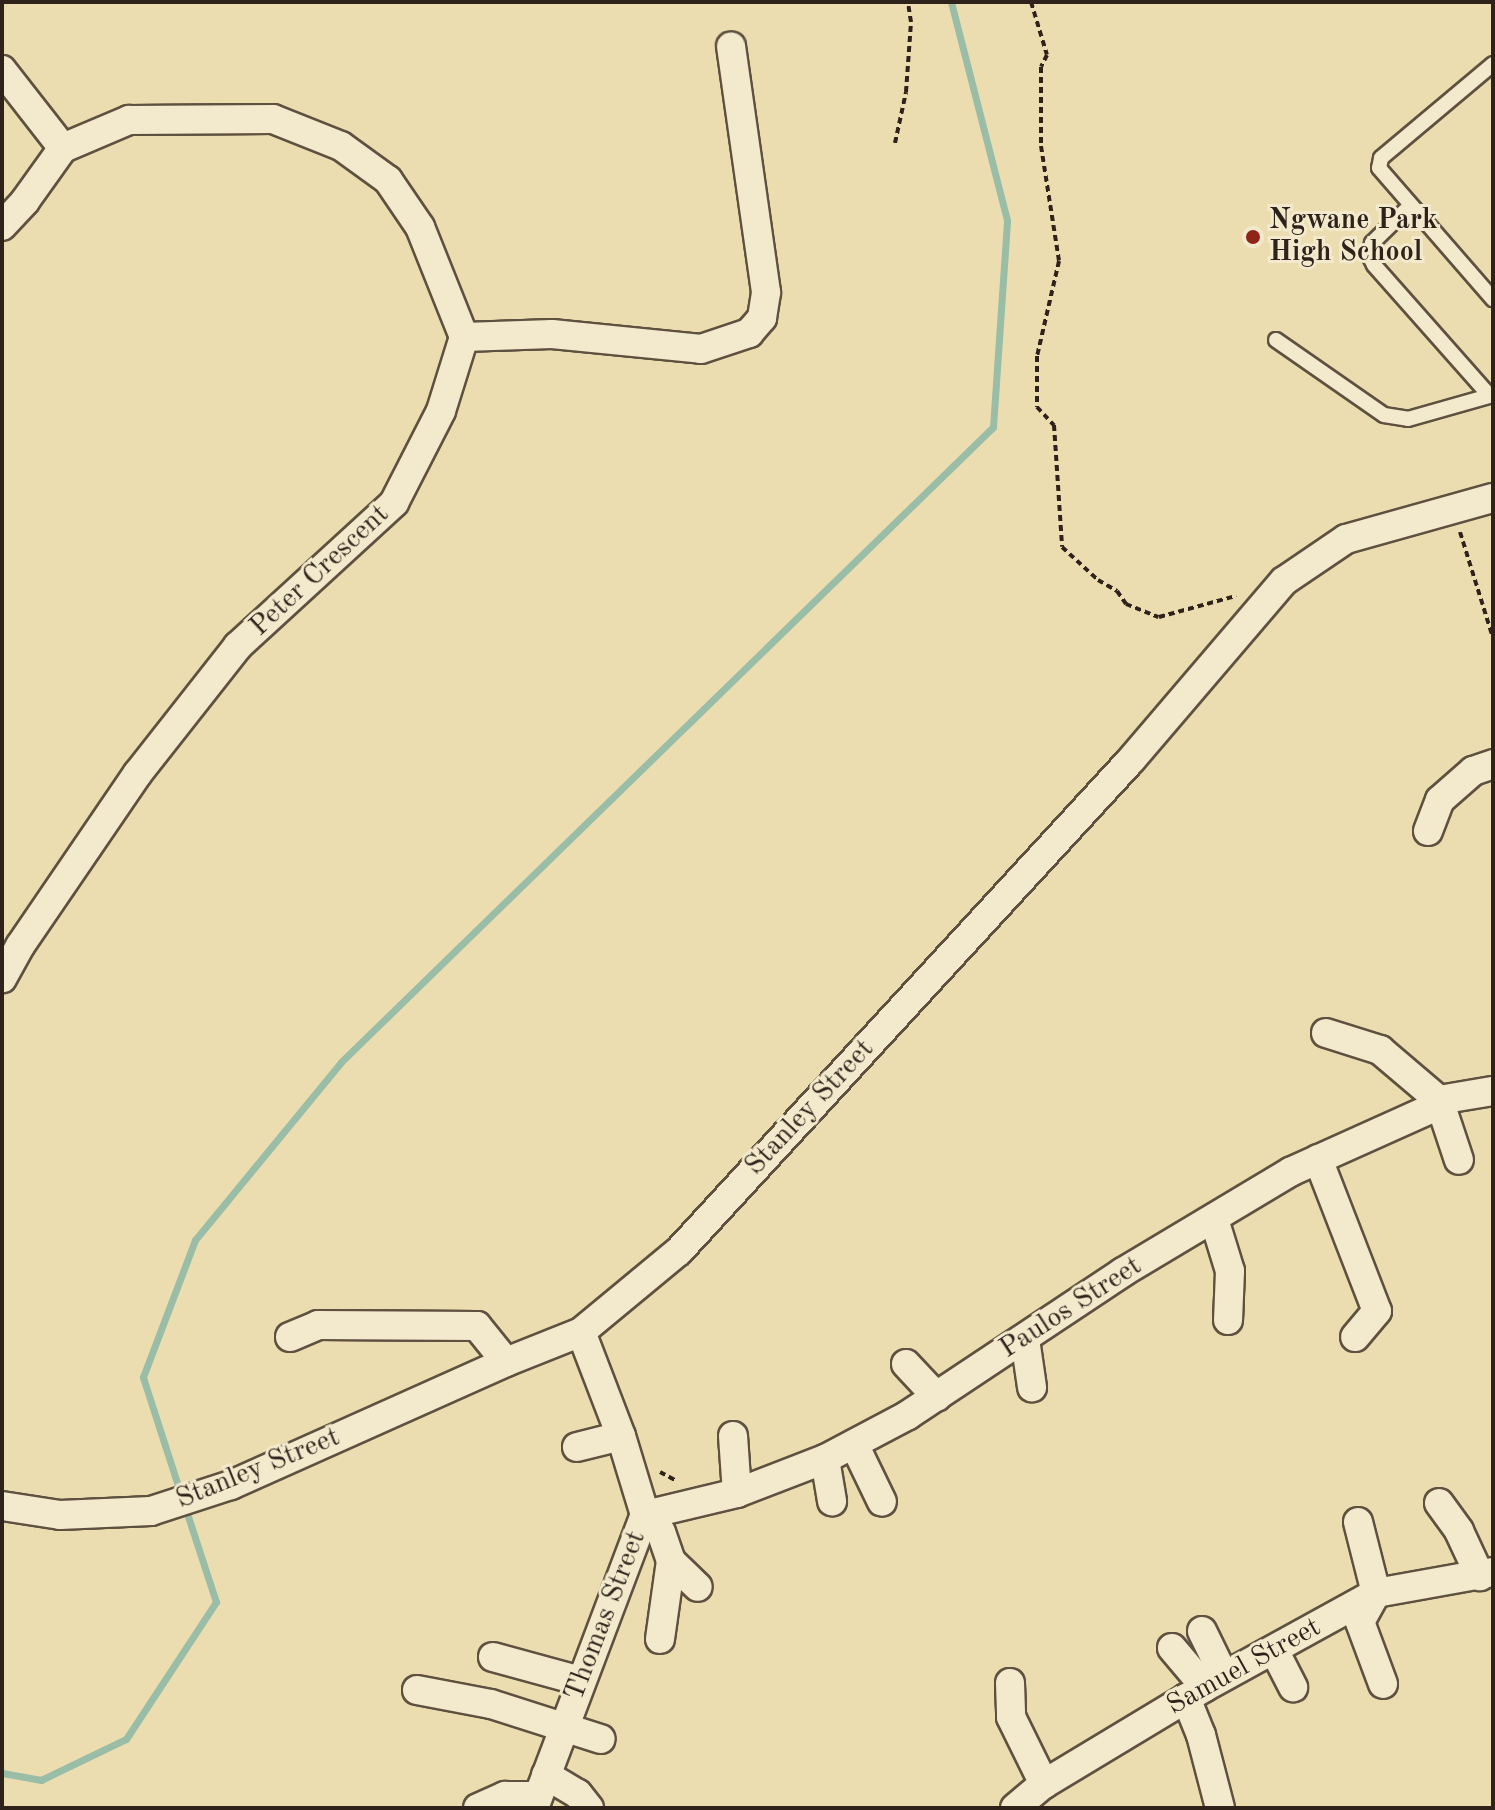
<!DOCTYPE html>
<style>
body{margin:0}
#map{position:relative;width:1495px;height:1810px;overflow:hidden;background:#ecddb0;font-family:"Old Standard TT",serif}
div>[style]{position:absolute}
.stream>*{height:7px;margin:-3.5px;padding:0 3.5px;transform-origin:3.5px;border-radius:3.5px;background:#99bda7}
.path>*{height:4px;margin-top:-2px;transform-origin:0;background:repeating-linear-gradient(90deg,#2f221b 0 6px,transparent 0 10px)}
.roads{filter:drop-shadow(2px 0 #5e5140) drop-shadow(-2px 0 #5e5140) drop-shadow(0 2px #5e5140) drop-shadow(0 -2px #5e5140)}
.service>*{height:14px;margin:-7px;padding:0 7px;transform-origin:7px;border-radius:7px;background:#f3e9cc}
.minor>*{height:28px;margin:-14px;padding:0 14px;transform-origin:14px;border-radius:14px;background:#f3e9cc}
.dots>*{width:22px;height:22px;translate:-50% -50%;box-sizing:border-box;border:4px solid #f3e9cc;border-radius:50%}
span{translate:-50% -50%;white-space:nowrap;text-align:center;line-height:1.15;-webkit-text-stroke:6px #f3e9cc;paint-order:stroke}
.poi-label{font-size:28px;color:#2f221b;font-weight:700}
.left{translate:0 -50%;text-align:left}
.street-label{font-size:28px;color:#2f221b}
.frame{position:absolute;inset:0;border:4px solid #2f221b;pointer-events:none}
</style>
<div id="map">
<div class="stream">
<div style="left:181px;top:1495px;width:124px;rotate:-107.9deg"></div>
<div style="left:143px;top:1377px;width:147px;rotate:-69.2deg"></div>
<div style="left:195px;top:1240px;width:230px;rotate:-50.6deg"></div>
<div style="left:341px;top:1062px;width:910px;rotate:-44.24deg"></div>
<div style="left:993px;top:427px;width:207px;rotate:-86.1deg"></div>
<div style="left:1007px;top:220px;width:225px;rotate:-104.4deg"></div>
<div style="left:2px;top:1773px;width:40px;rotate:10deg"></div>
<div style="left:41px;top:1780px;width:94px;rotate:-25.8deg"></div>
<div style="left:126px;top:1739px;width:164px;rotate:-56.7deg"></div>
<div style="left:216px;top:1602px;width:100px;rotate:-108.1deg"></div>
</div>
<div class="path">
<div style="left:1031px;top:2px;width:55px;rotate:73.2deg"></div>
<div style="left:1047px;top:55px;width:13px;rotate:117deg"></div>
<div style="left:1041px;top:67px;width:79px;rotate:90deg"></div>
<div style="left:1041px;top:146px;width:116px;rotate:81.1deg"></div>
<div style="left:1059px;top:261px;width:98px;rotate:103deg"></div>
<div style="left:1037px;top:356px;width:51px;rotate:90deg"></div>
<div style="left:1037px;top:407px;width:25px;rotate:47deg"></div>
<div style="left:1054px;top:425px;width:122px;rotate:86.2deg"></div>
<div style="left:1062px;top:547px;width:49px;rotate:42.5deg"></div>
<div style="left:1098px;top:580px;width:22px;rotate:30deg"></div>
<div style="left:1117px;top:591px;width:16px;rotate:55deg"></div>
<div style="left:1126px;top:604px;width:35px;rotate:22deg"></div>
<div style="left:1159px;top:617px;width:80px;rotate:-15.3deg"></div>
<div style="left:895px;top:143px;width:52px;rotate:-77.8deg"></div>
<div style="left:906px;top:92px;width:70px;rotate:-85.9deg"></div>
<div style="left:911px;top:22px;width:20px;rotate:-99deg"></div>
<div style="left:1460px;top:532px;width:111px;rotate:72.7deg"></div>
<div style="left:660px;top:1472px;width:19px;rotate:28deg"></div>
</div>
<div class="roads">
<div class="service">
<div style="left:1493px;top:64px;width:146px;rotate:140deg"></div>
<div style="left:1381px;top:158px;width:10px;rotate:101deg"></div>
<div style="left:1379px;top:168px;width:174px;rotate:49deg"></div>
<div style="left:1410px;top:206px;width:53px;rotate:135.8deg"></div>
<div style="left:1372px;top:243px;width:12px;rotate:104deg"></div>
<div style="left:1369px;top:255px;width:11px;rotate:63deg"></div>
<div style="left:1374px;top:265px;width:174px;rotate:48.5deg"></div>
<div style="left:1276px;top:340px;width:131px;rotate:34.8deg"></div>
<div style="left:1384px;top:415px;width:24px;rotate:9deg"></div>
<div style="left:1408px;top:419px;width:88px;rotate:-15.8deg"></div>
</div>
<div class="minor">
<div style="left:2px;top:70px;width:99px;rotate:52deg"></div>
<div style="left:2px;top:226px;width:34px;rotate:-47deg"></div>
<div style="left:25px;top:201px;width:65px;rotate:-54.4deg"></div>
<div style="left:63px;top:148px;width:72px;rotate:-23deg"></div>
<div style="left:129px;top:120px;width:144px;rotate:-0.4deg"></div>
<div style="left:273px;top:119px;width:73px;rotate:21.7deg"></div>
<div style="left:341px;top:146px;width:58px;rotate:35.9deg"></div>
<div style="left:388px;top:180px;width:57px;rotate:55.8deg"></div>
<div style="left:420px;top:227px;width:118px;rotate:68.2deg"></div>
<div style="left:464px;top:337px;width:77px;rotate:107.3deg"></div>
<div style="left:441px;top:411px;width:103px;rotate:117.1deg"></div>
<div style="left:394px;top:503px;width:212px;rotate:137.5deg"></div>
<div style="left:238px;top:646px;width:162px;rotate:128.2deg"></div>
<div style="left:138px;top:773px;width:209px;rotate:124.3deg"></div>
<div style="left:20px;top:946px;width:37px;rotate:119deg"></div>
<div style="left:464px;top:337px;width:88px;rotate:-2deg"></div>
<div style="left:552px;top:334px;width:150px;rotate:5.7deg"></div>
<div style="left:701px;top:349px;width:51px;rotate:-18.4deg"></div>
<div style="left:749px;top:333px;width:20px;rotate:-49deg"></div>
<div style="left:762px;top:318px;width:26px;rotate:-81deg"></div>
<div style="left:766px;top:292px;width:248px;rotate:-98.1deg"></div>
<div style="left:1428px;top:831px;width:33px;rotate:-69deg"></div>
<div style="left:1440px;top:800px;width:44px;rotate:-41.3deg"></div>
<div style="left:1473px;top:771px;width:21px;rotate:-19deg"></div>
<div style="left:1326px;top:1033px;width:57px;rotate:17.5deg"></div>
<div style="left:1380px;top:1050px;width:77px;rotate:40.3deg"></div>
<div style="left:1439px;top:1100px;width:63px;rotate:71.6deg"></div>
<div style="left:1318px;top:1159px;width:163px;rotate:68.8deg"></div>
<div style="left:1377px;top:1311px;width:34px;rotate:130deg"></div>
<div style="left:1214px;top:1219px;width:54px;rotate:72.9deg"></div>
<div style="left:1230px;top:1271px;width:49px;rotate:92.3deg"></div>
<div style="left:290px;top:1337px;width:30px;rotate:-23deg"></div>
<div style="left:318px;top:1325px;width:159px;rotate:0.4deg"></div>
<div style="left:477px;top:1326px;width:46px;rotate:51.1deg"></div>
<div style="left:1025px;top:1339px;width:49px;rotate:81.7deg"></div>
<div style="left:906px;top:1364px;width:45px;rotate:46.8deg"></div>
<div style="left:733px;top:1436px;width:57px;rotate:86deg"></div>
<div style="left:854px;top:1444px;width:64px;rotate:64.2deg"></div>
<div style="left:577px;top:1447px;width:45px;rotate:-14deg"></div>
<div style="left:825px;top:1459px;width:43px;rotate:80.5deg"></div>
<div style="left:1439px;top:1503px;width:34px;rotate:54deg"></div>
<div style="left:1459px;top:1531px;width:50px;rotate:65deg"></div>
<div style="left:2px;top:1506px;width:59px;rotate:8.8deg"></div>
<div style="left:60px;top:1515px;width:91px;rotate:-2.5deg"></div>
<div style="left:151px;top:1511px;width:84px;rotate:-18deg"></div>
<div style="left:231px;top:1485px;width:301px;rotate:-24.1deg"></div>
<div style="left:506px;top:1362px;width:81px;rotate:-21.8deg"></div>
<div style="left:581px;top:1332px;width:127px;rotate:-39.6deg"></div>
<div style="left:679px;top:1251px;width:667px;rotate:-47.37deg"></div>
<div style="left:1131px;top:760px;width:235px;rotate:-49.5deg"></div>
<div style="left:1284px;top:581px;width:75px;rotate:-34.1deg"></div>
<div style="left:1346px;top:539px;width:153px;rotate:-15.6deg"></div>
<div style="left:645px;top:1515px;width:95px;rotate:-13.4deg"></div>
<div style="left:737px;top:1493px;width:94px;rotate:-21.1deg"></div>
<div style="left:825px;top:1459px;width:94px;rotate:-27.9deg"></div>
<div style="left:908px;top:1415px;width:258px;rotate:-33.6deg"></div>
<div style="left:1123px;top:1272px;width:195px;rotate:-30.9deg"></div>
<div style="left:1290px;top:1172px;width:154px;rotate:-24.2deg"></div>
<div style="left:1430px;top:1109px;width:13px;rotate:-45deg"></div>
<div style="left:1439px;top:1100px;width:55px;rotate:-9.5deg"></div>
<div style="left:645px;top:1515px;width:23px;rotate:47deg"></div>
<div style="left:661px;top:1532px;width:31px;rotate:71deg"></div>
<div style="left:671px;top:1561px;width:37px;rotate:44deg"></div>
<div style="left:1358px;top:1522px;width:73px;rotate:75.8deg"></div>
<div style="left:1376px;top:1593px;width:33px;rotate:119deg"></div>
<div style="left:1360px;top:1622px;width:66px;rotate:69.6deg"></div>
<div style="left:1202px;top:1631px;width:50px;rotate:63.9deg"></div>
<div style="left:660px;top:1639px;width:79px;rotate:-82deg"></div>
<div style="left:1172px;top:1648px;width:51px;rotate:49.8deg"></div>
<div style="left:1274px;top:1650px;width:42px;rotate:62.8deg"></div>
<div style="left:493px;top:1657px;width:91px;rotate:15.3deg"></div>
<div style="left:1010px;top:1683px;width:34px;rotate:88deg"></div>
<div style="left:1011px;top:1717px;width:75px;rotate:63.8deg"></div>
<div style="left:417px;top:1690px;width:75px;rotate:10.7deg"></div>
<div style="left:491px;top:1704px;width:115px;rotate:17.7deg"></div>
<div style="left:1186px;top:1698px;width:40px;rotate:68deg"></div>
<div style="left:1201px;top:1735px;width:75px;rotate:75.4deg"></div>
<div style="left:546px;top:1775px;width:37px;rotate:31deg"></div>
<div style="left:578px;top:1794px;width:18px;rotate:52deg"></div>
<div style="left:478px;top:1808px;width:30px;rotate:-24deg"></div>
<div style="left:505px;top:1796px;width:33px"></div>
<div style="left:534px;top:1808px;width:313px;rotate:-69.3deg"></div>
<div style="left:645px;top:1515px;width:83px;rotate:-106.9deg"></div>
<div style="left:621px;top:1436px;width:111px;rotate:-111deg"></div>
<div style="left:1015px;top:1808px;width:38px;rotate:-40deg"></div>
<div style="left:1044px;top:1784px;width:188px;rotate:-31.1deg"></div>
<div style="left:1205px;top:1687px;width:195px;rotate:-28.8deg"></div>
<div style="left:1376px;top:1593px;width:119px;rotate:-10.2deg"></div>
</div>
</div>
<div class="dots">
<div style="left:1253px;top:237px;background:#8f2418"></div>
</div>
<div class="poi-label">
<span class="left" style="left:1269px;top:237px">Ngwane Park<br>High School</span>
</div>
<div class="street-label">
<span style="left:320px;top:571px;rotate:-43deg">Peter Crescent</span>
<span style="left:810px;top:1108px;rotate:-47deg">Stanley Street</span>
<span style="left:1071px;top:1308px;rotate:-33deg">Paulos Street</span>
<span style="left:258px;top:1469px;rotate:-22deg">Stanley Street</span>
<span style="left:606px;top:1616px;rotate:-69deg">Thomas Street</span>
<span style="left:1244px;top:1667px;rotate:-29deg">Samuel Street</span>
</div>
<div class="frame"></div>
</div>
